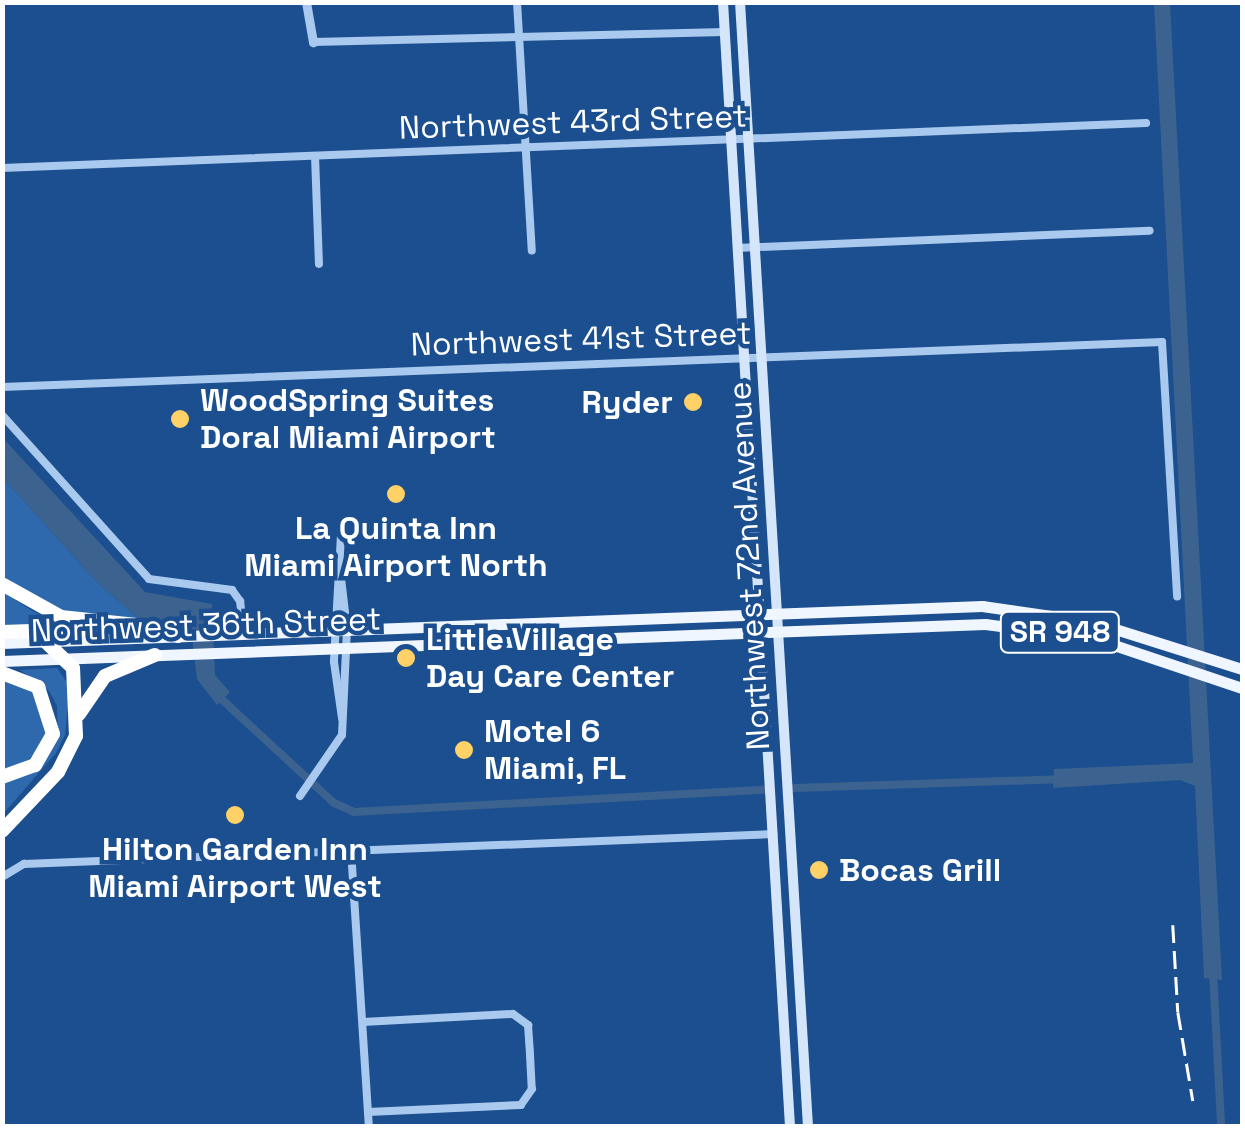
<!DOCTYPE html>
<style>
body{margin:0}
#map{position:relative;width:1245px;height:1129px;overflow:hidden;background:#1b4f8f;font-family:"Space Grotesk",sans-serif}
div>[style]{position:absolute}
.green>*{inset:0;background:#2e69ad}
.water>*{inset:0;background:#3c6290}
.canal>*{height:8px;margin:-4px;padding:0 4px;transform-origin:4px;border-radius:4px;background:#3c6290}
.minor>*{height:8px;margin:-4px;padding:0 4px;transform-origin:4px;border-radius:4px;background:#a9c9ee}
.tertiary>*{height:9px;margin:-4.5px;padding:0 4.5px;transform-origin:4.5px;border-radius:4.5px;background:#a9c9ee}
.secondary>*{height:10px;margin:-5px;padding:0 5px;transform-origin:5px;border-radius:5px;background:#d6e6fa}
.primary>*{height:11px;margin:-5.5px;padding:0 5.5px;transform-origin:5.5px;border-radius:5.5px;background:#f0f6ff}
.motorway>*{height:14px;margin:-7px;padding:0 7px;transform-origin:7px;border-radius:7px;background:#fff}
.rail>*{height:2.5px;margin-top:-1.25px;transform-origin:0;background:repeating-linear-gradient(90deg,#fff 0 18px,transparent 0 26px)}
.dots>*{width:28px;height:28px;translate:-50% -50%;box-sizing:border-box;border:5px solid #1b4f8f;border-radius:50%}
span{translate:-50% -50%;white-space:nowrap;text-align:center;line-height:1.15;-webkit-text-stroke:9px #1b4f8f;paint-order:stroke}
.shield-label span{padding:2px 8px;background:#1b4f8f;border:2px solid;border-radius:8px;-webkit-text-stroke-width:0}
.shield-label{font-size:30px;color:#fff;font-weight:700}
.street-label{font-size:32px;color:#fff}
.poi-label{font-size:32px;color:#fff;font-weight:700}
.left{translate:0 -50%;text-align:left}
.right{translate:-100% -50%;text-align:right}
.frame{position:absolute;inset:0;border:5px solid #fff;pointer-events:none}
</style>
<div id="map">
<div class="green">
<div style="clip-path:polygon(3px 478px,97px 582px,139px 619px,55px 609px,3px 576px)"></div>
<div style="clip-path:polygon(2px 592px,34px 612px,64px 623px,3px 628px)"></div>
<div style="clip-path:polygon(57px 668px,70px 687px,65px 735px,56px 753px,3px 814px,3px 781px,41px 767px,58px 739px,57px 706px,49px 691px,20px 670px)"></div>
<div style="clip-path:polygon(3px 679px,34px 692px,43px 706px,47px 737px,26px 765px,3px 770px)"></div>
</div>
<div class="water">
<div style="clip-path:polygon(1154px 3px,1170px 3px,1222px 980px,1204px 978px,1195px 786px,1180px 780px,1053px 788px,1054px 769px,1193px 763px)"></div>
<div style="clip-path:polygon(2px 437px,145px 592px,212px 604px,215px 675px,230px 692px,217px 705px,197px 679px,190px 621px,139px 619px,97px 582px,3px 478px)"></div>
</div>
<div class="canal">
<div style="left:217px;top:695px;width:159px;rotate:42.7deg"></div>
<div style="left:334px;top:803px;width:22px;rotate:24deg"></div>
<div style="left:354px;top:812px;width:410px;rotate:-3.1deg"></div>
<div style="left:795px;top:788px;width:265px;rotate:-1.9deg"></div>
<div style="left:1213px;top:971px;width:155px;rotate:87deg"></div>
</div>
<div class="minor">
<div style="left:517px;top:2px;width:249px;rotate:86.6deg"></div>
<div style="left:313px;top:42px;width:412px;rotate:-1.4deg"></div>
<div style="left:315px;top:156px;width:108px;rotate:87.9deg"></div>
<div style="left:2px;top:168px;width:1145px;rotate:-2.25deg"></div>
<div style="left:737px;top:248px;width:413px;rotate:-2.4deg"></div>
<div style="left:2px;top:387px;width:1161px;rotate:-2.22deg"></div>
<div style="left:1162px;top:342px;width:255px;rotate:86.6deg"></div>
<div style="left:2px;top:415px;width:220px;rotate:48.1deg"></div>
<div style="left:149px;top:579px;width:84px;rotate:7.5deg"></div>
<div style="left:232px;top:590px;width:14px;rotate:54deg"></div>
<div style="left:240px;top:601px;width:32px;rotate:83deg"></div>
<div style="left:341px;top:535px;width:127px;rotate:93.2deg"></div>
<div style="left:334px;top:662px;width:57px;rotate:81.9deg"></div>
<div style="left:300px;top:796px;width:74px;rotate:-55.5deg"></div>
<div style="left:342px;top:735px;width:106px;rotate:-87.3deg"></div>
<div style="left:347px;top:629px;width:51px;rotate:-96.7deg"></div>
<div style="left:351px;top:850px;width:277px;rotate:86.3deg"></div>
<div style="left:2px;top:877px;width:26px;rotate:-31deg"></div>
<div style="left:24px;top:864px;width:750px;rotate:-2.29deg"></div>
<div style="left:363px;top:1022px;width:150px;rotate:-3.1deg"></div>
<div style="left:513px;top:1014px;width:19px;rotate:36deg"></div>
<div style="left:528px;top:1025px;width:30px;rotate:86deg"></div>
<div style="left:530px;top:1055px;width:34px;rotate:87deg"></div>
<div style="left:532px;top:1089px;width:19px;rotate:125deg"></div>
<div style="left:521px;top:1105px;width:153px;rotate:177.4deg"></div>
</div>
<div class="tertiary">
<div style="left:306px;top:2px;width:41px;rotate:80.1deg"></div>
</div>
<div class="secondary">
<div style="left:723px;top:2px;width:1126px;rotate:86.59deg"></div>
<div style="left:740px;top:2px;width:1126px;rotate:86.54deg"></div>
</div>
<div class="primary">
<div style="left:2px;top:643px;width:981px;rotate:-2.16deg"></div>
<div style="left:982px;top:606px;width:112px;rotate:8.2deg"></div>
<div style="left:1093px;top:622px;width:156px;rotate:17.5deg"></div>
<div style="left:2px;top:661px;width:984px;rotate:-2.16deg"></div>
<div style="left:985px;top:624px;width:109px;rotate:7.4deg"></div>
<div style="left:1093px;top:638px;width:157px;rotate:18.6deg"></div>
</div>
<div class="motorway">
<div style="left:2px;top:584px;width:68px;rotate:29.2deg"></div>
<div style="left:61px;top:617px;width:104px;rotate:6.1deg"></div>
<div style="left:164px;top:628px;width:16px;rotate:30deg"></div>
<div style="left:2px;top:632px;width:88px;rotate:-2deg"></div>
<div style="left:2px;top:673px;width:39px;rotate:21deg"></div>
<div style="left:38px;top:687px;width:49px;rotate:72.3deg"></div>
<div style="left:53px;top:734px;width:36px;rotate:120deg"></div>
<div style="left:35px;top:765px;width:35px;rotate:160deg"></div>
<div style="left:79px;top:714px;width:46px;rotate:-55.6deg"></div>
<div style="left:105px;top:676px;width:54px;rotate:-22.8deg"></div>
<div style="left:2px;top:831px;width:81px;rotate:-46.5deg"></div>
<div style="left:58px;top:772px;width:40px;rotate:-63.4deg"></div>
<div style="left:76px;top:736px;width:68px;rotate:-92.5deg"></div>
<div style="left:73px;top:668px;width:39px;rotate:-136deg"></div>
</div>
<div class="rail">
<div style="left:1173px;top:925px;width:87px;rotate:86.7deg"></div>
<div style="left:1178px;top:1012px;width:90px;rotate:80.4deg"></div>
</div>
<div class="dots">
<div style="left:693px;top:402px;background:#ffd166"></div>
<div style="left:180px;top:419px;background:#ffd166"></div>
<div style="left:396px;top:494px;background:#ffd166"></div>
<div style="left:406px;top:658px;background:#ffd166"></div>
<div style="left:464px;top:750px;background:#ffd166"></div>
<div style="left:235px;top:815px;background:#ffd166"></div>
<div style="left:819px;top:870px;background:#ffd166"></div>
</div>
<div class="shield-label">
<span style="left:1060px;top:632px">SR 948</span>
</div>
<div class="street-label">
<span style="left:573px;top:122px;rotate:-2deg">Northwest 43rd Street</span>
<span style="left:581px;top:339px;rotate:-2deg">Northwest 41st Street</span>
<span style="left:749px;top:566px;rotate:-93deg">Northwest 72nd Avenue</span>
<span style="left:206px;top:625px;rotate:-2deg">Northwest 36th Street</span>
</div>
<div class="poi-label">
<span class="left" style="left:200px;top:419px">WoodSpring Suites<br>Doral Miami Airport</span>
<span class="right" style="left:673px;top:402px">Ryder</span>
<span style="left:396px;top:547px">La Quinta Inn<br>Miami Airport North</span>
<span class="left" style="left:426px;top:658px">Little Village<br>Day Care Center</span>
<span class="left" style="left:484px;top:750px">Motel 6<br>Miami, FL</span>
<span style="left:235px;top:868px">Hilton Garden Inn<br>Miami Airport West</span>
<span class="left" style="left:839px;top:870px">Bocas Grill</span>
</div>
<div class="frame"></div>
</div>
